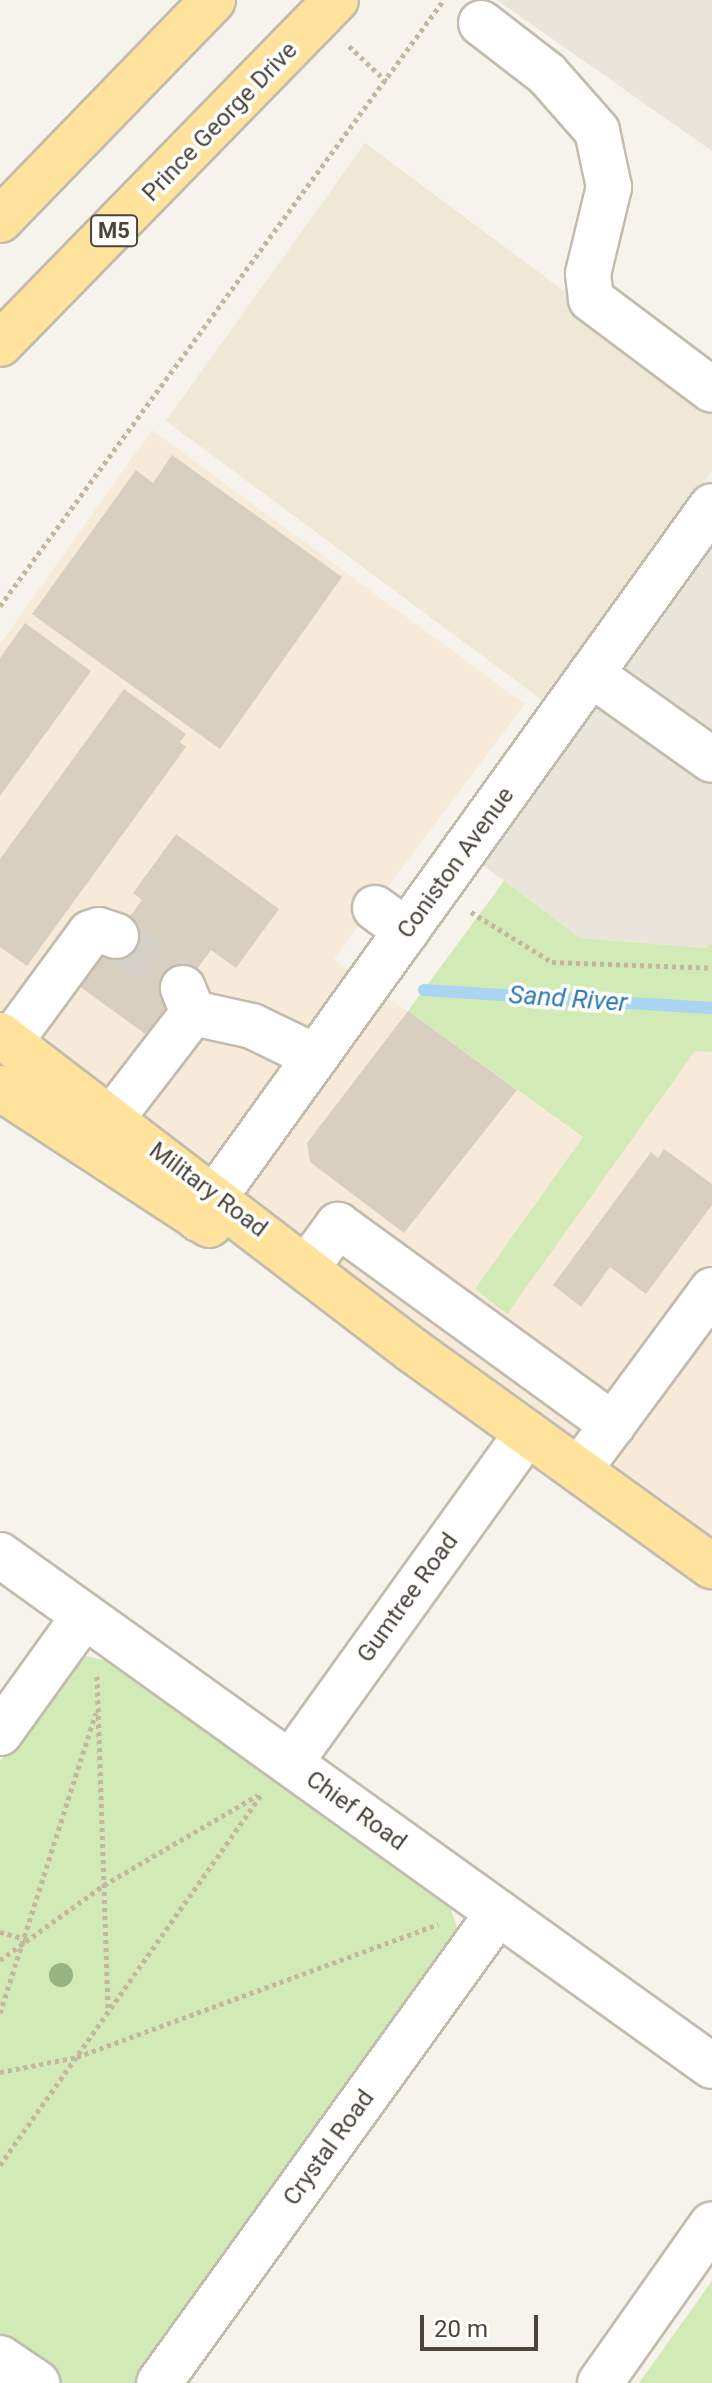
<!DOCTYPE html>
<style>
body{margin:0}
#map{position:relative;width:712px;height:2383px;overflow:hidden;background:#f6f3ec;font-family:Roboto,sans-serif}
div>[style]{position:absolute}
.residential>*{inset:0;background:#eae5da}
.commercial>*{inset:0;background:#f7ead8}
.education>*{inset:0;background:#efe8d6}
.green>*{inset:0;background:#d2eab5}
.stream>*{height:12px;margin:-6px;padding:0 6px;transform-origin:6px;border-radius:6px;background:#a9d4f2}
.building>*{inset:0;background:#d8cfc1}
.minor-tunnel>*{height:44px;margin-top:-22px;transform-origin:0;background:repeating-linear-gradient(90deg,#d4d0c8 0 44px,transparent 0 66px)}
.path>*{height:5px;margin-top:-2.5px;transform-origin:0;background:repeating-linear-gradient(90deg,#c4b79f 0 4px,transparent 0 8px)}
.roads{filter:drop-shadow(2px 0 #c2bbae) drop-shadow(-2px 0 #c2bbae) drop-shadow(0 2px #c2bbae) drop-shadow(0 -2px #c2bbae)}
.minor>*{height:44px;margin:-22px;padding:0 22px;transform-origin:22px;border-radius:22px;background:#fff}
.major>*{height:44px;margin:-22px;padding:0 22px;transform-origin:22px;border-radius:22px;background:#ffe39c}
.trees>*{width:24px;height:24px;margin:-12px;border-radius:50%;background:#97b381}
span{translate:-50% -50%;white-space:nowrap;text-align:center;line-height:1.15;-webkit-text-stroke:7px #fff;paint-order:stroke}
.shield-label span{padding:2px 6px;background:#fff;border:2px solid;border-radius:6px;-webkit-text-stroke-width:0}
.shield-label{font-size:22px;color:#4b4439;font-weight:700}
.street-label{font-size:24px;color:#4b4439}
.water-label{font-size:26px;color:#2e7ab2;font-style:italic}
.scale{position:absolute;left:420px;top:2315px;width:118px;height:36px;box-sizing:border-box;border:4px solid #4b4439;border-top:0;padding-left:10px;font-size:24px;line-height:28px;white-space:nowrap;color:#4b4439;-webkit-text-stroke:6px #fff;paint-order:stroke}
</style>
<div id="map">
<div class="residential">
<div style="clip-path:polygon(497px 0,712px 0,712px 151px)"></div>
<div style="clip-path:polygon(712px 506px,712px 943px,708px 948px,580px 938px,464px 851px)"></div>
</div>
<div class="commercial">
<div style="clip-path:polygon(152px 430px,525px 704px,334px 959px,583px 1137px,475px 1290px,507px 1313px,695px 1050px,712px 1052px,712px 1566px,0 1035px,0 644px)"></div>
</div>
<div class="education">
<div style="clip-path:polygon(365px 143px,712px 401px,712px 471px,542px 700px,166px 421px)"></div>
</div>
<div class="green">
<div style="clip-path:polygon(504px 881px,580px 938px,707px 948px,712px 943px,712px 1052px,695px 1051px,507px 1314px,475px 1289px,583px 1137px,408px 1011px)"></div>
<div style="clip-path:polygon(86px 1656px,113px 1662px,449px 1904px,457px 1927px,450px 1953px,141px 2383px,58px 2383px,0 2341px,0 1761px,66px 1670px)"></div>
<div style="clip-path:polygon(712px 2281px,712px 2383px,639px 2383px)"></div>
</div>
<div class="stream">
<div style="left:424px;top:990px;width:289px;rotate:3.6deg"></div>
</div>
<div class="building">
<div style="clip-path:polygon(172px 455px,342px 577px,220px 749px,32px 614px,136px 470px,153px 483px)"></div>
<div style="clip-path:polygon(25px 623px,91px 671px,0 796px,0 658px)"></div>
<div style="clip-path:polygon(124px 689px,186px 734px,180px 742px,186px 747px,27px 966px,0 947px,0 859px)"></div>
<div style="clip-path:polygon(176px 834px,279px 909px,236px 968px,211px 950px,148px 1036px,79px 986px,142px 900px,133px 893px)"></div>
<div style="clip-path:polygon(408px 1011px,517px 1090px,404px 1233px,310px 1162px,307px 1143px)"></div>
<div style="clip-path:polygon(664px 1149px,712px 1184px,712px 1205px,646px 1294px,610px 1267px,581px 1307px,553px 1285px,651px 1152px,658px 1158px)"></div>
</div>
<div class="minor-tunnel">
<div style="left:116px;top:936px;width:85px;rotate:37.8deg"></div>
</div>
<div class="path">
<div style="left:349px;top:46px;width:51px;rotate:43.4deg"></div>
<div style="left:0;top:606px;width:750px;rotate:-53.79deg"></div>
<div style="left:471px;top:912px;width:95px;rotate:31.7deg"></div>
<div style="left:552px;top:962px;width:160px;rotate:2.1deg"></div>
<div style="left:97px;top:1676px;width:333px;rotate:88.1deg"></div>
<div style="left:0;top:1932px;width:27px;rotate:15deg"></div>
<div style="left:0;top:1960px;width:128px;rotate:-35.8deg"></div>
<div style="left:104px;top:1885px;width:178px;rotate:-30.3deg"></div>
<div style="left:0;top:2013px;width:315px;rotate:-72.3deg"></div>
<div style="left:0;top:2072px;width:78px;rotate:-11deg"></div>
<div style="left:77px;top:2057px;width:385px;rotate:-20.2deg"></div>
<div style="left:0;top:2165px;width:455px;rotate:-54.8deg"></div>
</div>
<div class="roads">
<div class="minor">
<div style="left:481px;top:23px;width:83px;rotate:37.7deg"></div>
<div style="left:547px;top:74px;width:76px;rotate:48.7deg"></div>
<div style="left:597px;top:131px;width:57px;rotate:77.9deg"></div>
<div style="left:609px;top:187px;width:89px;rotate:103.6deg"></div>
<div style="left:588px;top:274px;width:25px;rotate:83deg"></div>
<div style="left:591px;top:299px;width:151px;rotate:36.9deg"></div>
<div style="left:591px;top:674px;width:148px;rotate:35.4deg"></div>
<div style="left:375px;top:908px;width:39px;rotate:36deg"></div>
<div style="left:193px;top:1013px;width:60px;rotate:12.4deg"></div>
<div style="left:252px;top:1026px;width:71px;rotate:25.8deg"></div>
<div style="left:10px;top:1042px;width:135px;rotate:-53.7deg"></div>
<div style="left:90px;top:933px;width:9px;rotate:-18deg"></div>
<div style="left:99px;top:930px;width:18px;rotate:19deg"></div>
<div style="left:112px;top:1118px;width:133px;rotate:-52.4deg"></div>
<div style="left:193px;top:1013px;width:27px;rotate:-112deg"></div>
<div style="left:199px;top:1219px;width:878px;rotate:-54.27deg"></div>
<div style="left:308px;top:1266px;width:51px;rotate:-53.8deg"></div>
<div style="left:338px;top:1225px;width:340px;rotate:36deg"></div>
<div style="left:579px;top:1470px;width:224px;rotate:-53.5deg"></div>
<div style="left:0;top:1555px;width:876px;rotate:35.67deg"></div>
<div style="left:0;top:1733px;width:144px;rotate:-54.3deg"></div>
<div style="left:290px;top:1763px;width:406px;rotate:-54.3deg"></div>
<div style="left:0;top:2358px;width:45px;rotate:34deg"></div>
<div style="left:159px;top:2383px;width:580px;rotate:-54.2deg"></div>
<div style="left:600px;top:2383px;width:194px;rotate:-54.8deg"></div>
</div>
<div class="major">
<div style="left:0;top:220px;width:306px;rotate:-45.9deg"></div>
<div style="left:0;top:344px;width:481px;rotate:-45.7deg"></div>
<div style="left:0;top:1035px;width:519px;rotate:37.4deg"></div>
<div style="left:412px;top:1350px;width:370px;rotate:35.8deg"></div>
<div style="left:0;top:1088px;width:250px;rotate:33.2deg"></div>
</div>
</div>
<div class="trees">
<div style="left:61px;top:1975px"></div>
</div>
<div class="shield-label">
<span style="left:114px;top:231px">M5</span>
</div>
<div class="street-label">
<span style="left:220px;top:122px;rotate:-46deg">Prince George Drive</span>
<span style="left:456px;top:863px;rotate:-54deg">Coniston Avenue</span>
<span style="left:208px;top:1190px;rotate:37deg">Military Road</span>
<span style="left:408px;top:1598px;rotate:-54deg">Gumtree Road</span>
<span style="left:356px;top:1811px;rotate:36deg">Chief Road</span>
<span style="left:329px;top:2148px;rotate:-54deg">Crystal Road</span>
</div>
<div class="water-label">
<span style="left:568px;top:999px;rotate:4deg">Sand River</span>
</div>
<div class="scale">20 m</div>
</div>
